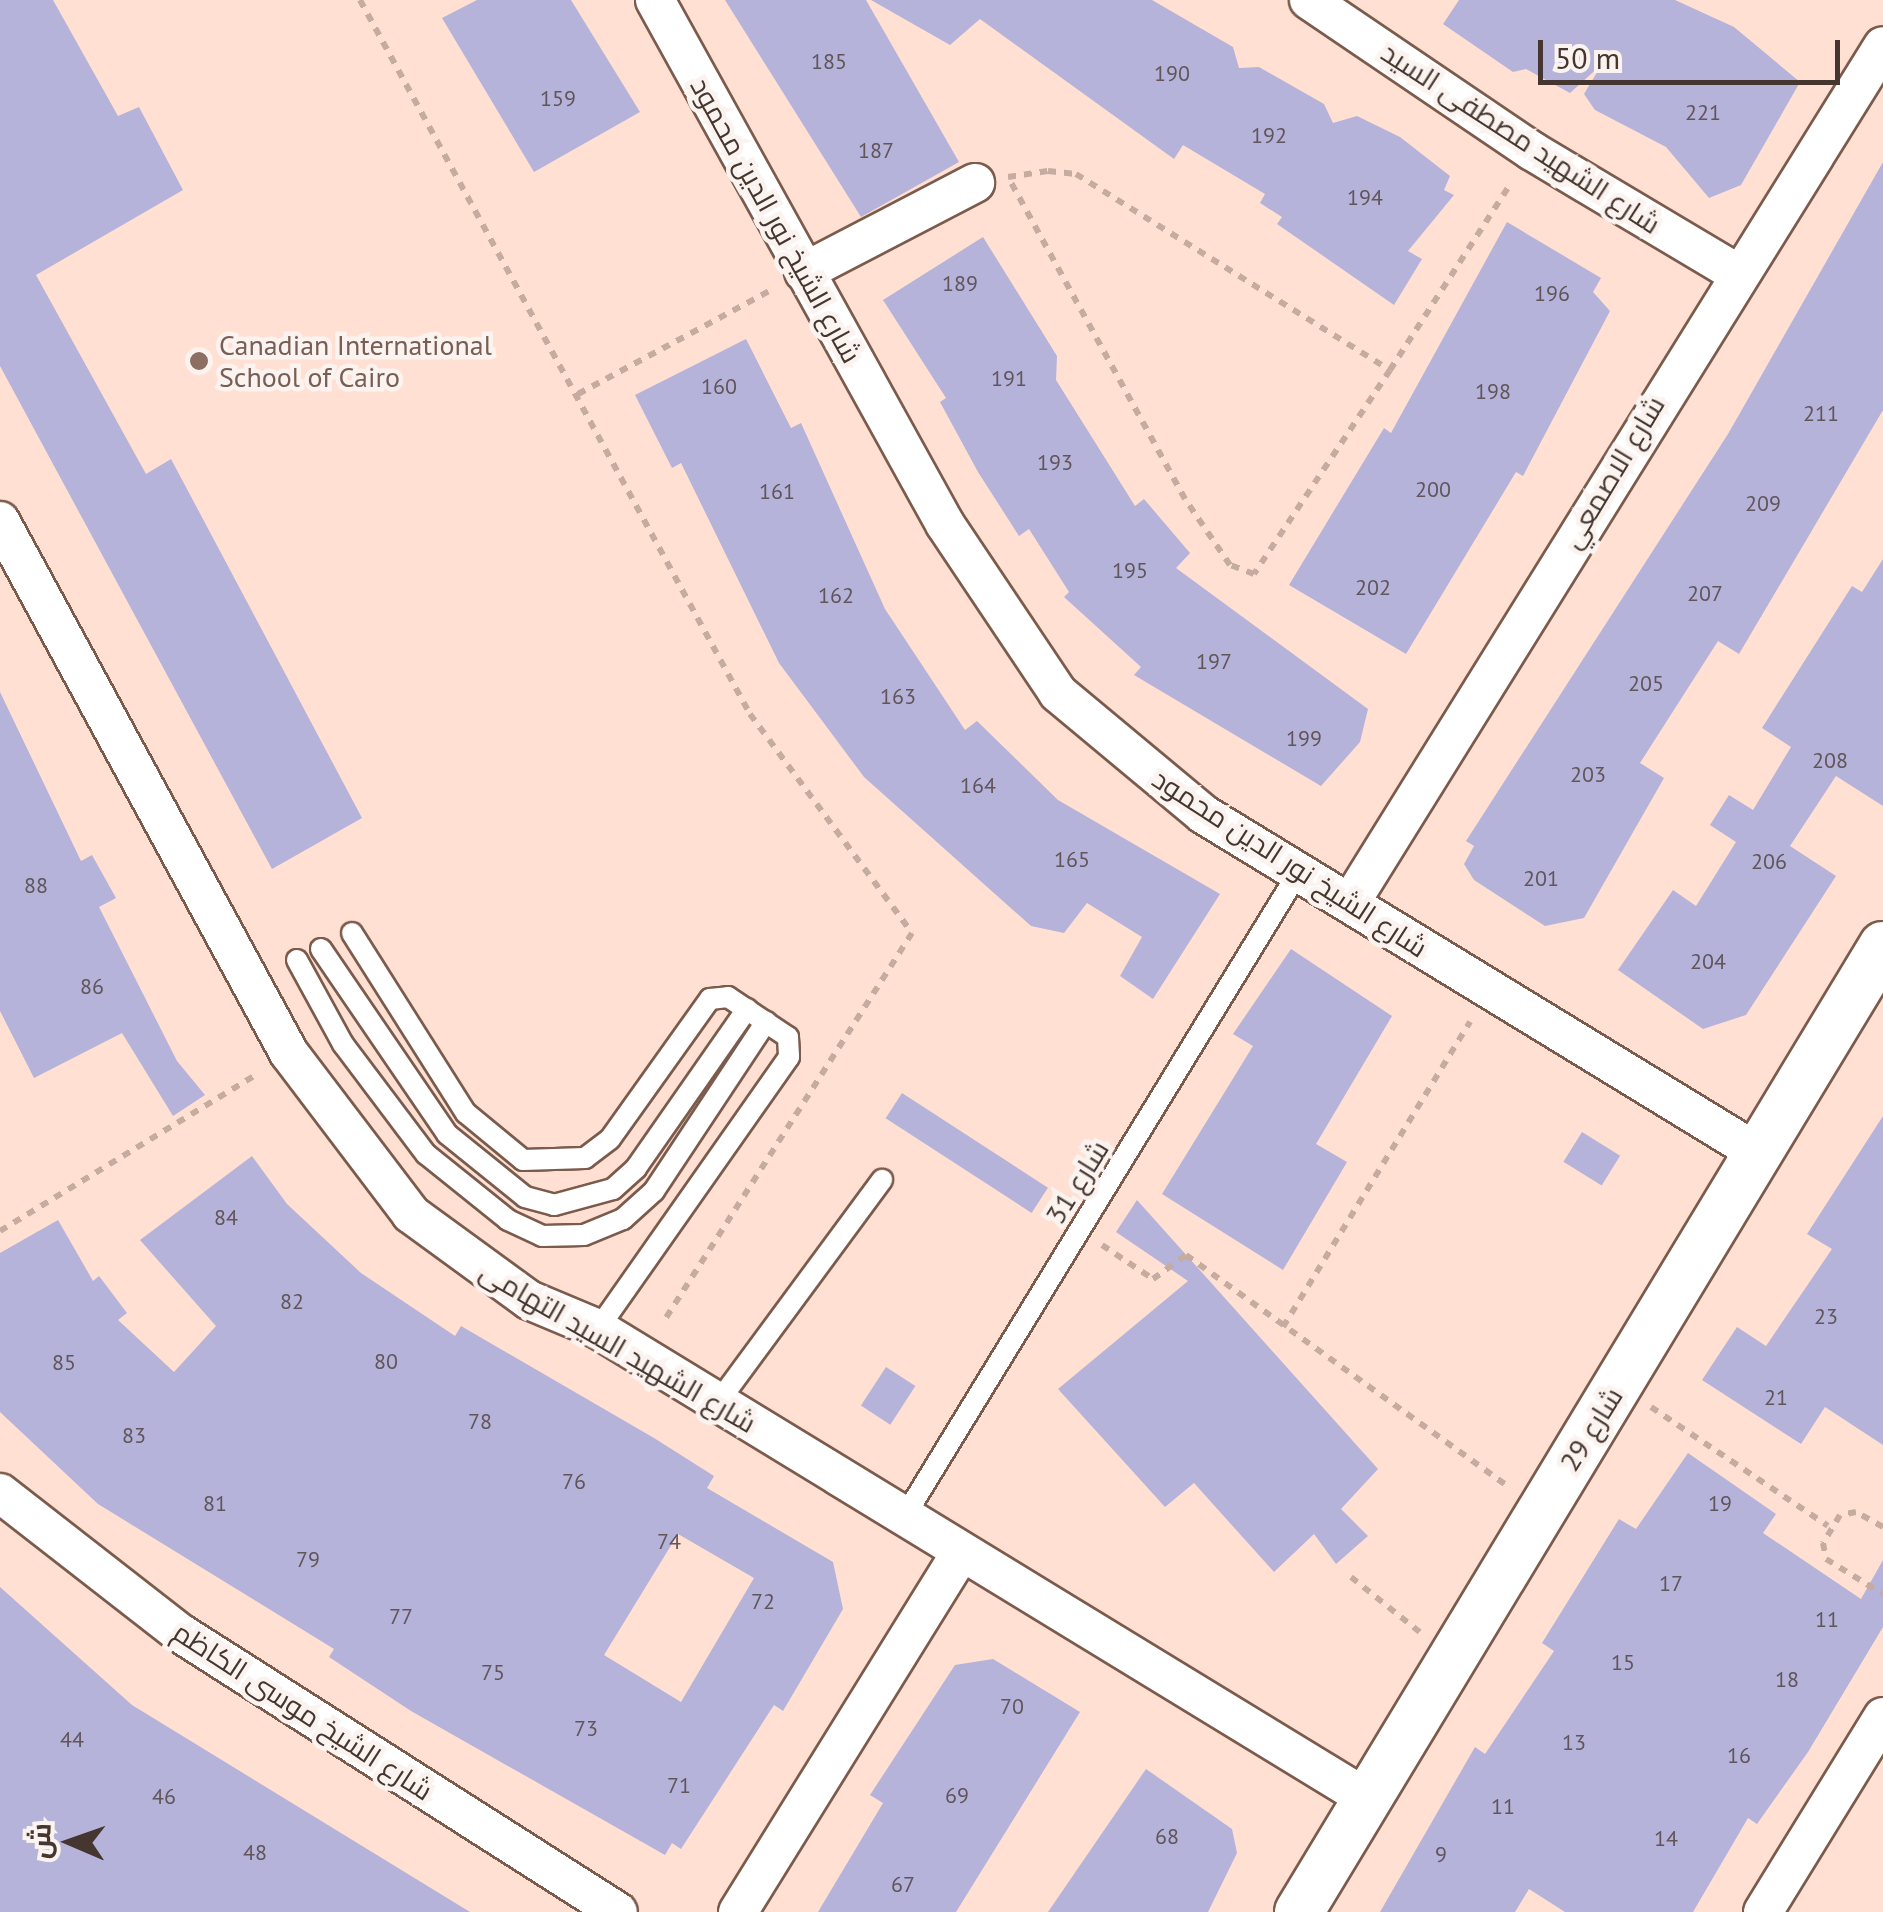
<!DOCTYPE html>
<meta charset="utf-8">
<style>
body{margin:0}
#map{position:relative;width:1883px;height:1912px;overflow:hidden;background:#ffe0d3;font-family:"PT Sans",Cairo,sans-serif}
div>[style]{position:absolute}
.building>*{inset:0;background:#b5b3d9;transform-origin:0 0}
.path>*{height:6px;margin-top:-3px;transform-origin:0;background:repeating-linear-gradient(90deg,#c5aba0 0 8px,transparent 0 16px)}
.roads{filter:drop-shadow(2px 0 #7b5b4c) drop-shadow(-2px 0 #7b5b4c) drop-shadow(0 2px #7b5b4c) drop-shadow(0 -2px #7b5b4c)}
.service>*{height:20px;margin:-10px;padding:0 10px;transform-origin:10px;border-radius:10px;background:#fff}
.minor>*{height:38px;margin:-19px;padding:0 19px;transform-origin:19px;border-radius:19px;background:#fff}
.tertiary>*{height:48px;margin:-24px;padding:0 24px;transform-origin:24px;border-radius:24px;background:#fff}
.dots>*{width:28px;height:28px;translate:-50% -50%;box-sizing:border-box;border:5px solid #fbf3ef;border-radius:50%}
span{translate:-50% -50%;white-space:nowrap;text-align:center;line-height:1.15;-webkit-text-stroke:9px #fbf3ef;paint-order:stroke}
.number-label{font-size:22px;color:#61555a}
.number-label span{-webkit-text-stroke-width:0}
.street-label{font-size:28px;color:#45362f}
.education-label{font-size:28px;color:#785e54}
.left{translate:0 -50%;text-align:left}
.north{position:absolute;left:20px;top:1792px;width:100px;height:100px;-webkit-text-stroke:8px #fbf3ef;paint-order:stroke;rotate:272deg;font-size:28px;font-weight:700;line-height:40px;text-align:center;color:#45362f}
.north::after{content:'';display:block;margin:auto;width:35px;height:45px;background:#45362f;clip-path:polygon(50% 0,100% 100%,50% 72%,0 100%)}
.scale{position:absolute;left:1538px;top:40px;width:302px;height:45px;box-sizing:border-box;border:5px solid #45362f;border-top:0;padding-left:12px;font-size:30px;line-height:35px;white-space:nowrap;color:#45362f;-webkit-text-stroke:8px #fbf3ef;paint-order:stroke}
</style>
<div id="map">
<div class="building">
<div style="clip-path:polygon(0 0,53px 0,118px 116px,139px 107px,183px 190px,36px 275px,146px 474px,171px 459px,362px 818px,272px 869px,0 366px)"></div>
<div style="clip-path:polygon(477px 0,571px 0,640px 112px,534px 172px,442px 18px)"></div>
<div style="clip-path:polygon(725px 0,866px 0,959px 162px,861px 217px)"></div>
<div style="clip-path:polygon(871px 0,1152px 0,1233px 47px,1239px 68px,1259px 67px,1324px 104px,1333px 123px,1357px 116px,1400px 137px,1450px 176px,1444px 190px,1454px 195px,1408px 251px,1422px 259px,1394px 305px,1277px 224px,1282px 217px,1260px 203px,1265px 194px,1183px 145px,1174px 159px,980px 19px,950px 45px)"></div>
<div style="clip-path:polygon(1459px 0,1675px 0,1734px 27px,1800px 82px,1741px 185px,1709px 198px,1666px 147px,1595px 110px,1584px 94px,1602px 64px,1570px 93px,1526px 69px,1513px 72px,1443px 24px)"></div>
<div style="clip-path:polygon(1883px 162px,1883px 410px,1739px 654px,1718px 641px,1640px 763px,1664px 778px,1584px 918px,1545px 926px,1474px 880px,1464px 864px,1474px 846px,1466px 841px,1728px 434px)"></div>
<div style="clip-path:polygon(1507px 222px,1601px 278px,1593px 292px,1610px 311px,1523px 476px,1516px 472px,1406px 654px,1289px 585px,1384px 428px,1391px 433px)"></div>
<div style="clip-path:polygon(983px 237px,1057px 356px,1056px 380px,1135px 506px,1144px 499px,1190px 553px,1176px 568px,1368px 709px,1360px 742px,1321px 786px,1134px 675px,1141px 667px,1064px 597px,1069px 592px,1029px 529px,1019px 536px,978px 472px,940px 402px,946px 398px,883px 300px)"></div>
<div style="clip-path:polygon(746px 339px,791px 428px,801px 423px,885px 609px,965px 730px,977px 721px,1058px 800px,1220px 894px,1153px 999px,1120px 976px,1142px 937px,1087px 903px,1064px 933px,1031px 926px,864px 777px,779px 663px,681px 463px,672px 468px,635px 395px)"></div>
<div style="clip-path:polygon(1883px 559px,1883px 806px,1836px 776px,1790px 846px,1836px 876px,1746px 1015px,1703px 1029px,1618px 970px,1673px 890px,1696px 906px,1736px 842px,1710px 825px,1729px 795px,1753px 810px,1791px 747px,1762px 728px,1852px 586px,1862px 592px)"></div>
<div style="clip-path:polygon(0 692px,81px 861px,92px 855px,116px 898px,99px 907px,177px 1061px,205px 1095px,173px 1116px,122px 1033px,34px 1078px,0 1011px)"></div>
<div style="clip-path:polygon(1291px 949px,1392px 1016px,1316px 1144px,1347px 1162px,1283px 1270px,1162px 1194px,1253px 1046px,1233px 1034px)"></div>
<div style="left:902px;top:1093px;width:174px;height:30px;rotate:33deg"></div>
<div style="clip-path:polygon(1883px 1116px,1883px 1445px,1825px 1407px,1801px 1444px,1702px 1380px,1737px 1327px,1766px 1346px,1832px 1249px,1807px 1234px)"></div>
<div style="left:1582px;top:1132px;width:45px;height:35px;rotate:32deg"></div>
<div style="clip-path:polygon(evenodd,252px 1156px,287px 1204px,361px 1273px,455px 1336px,461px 1326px,654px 1438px,714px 1476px,707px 1488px,833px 1562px,843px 1609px,783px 1711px,774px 1705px,681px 1849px,672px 1843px,665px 1855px,411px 1711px,329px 1657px,334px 1649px,98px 1504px,0 1412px,0 1253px,58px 1220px,93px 1281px,99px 1276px,127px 1313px,118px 1320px,174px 1372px,216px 1326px,140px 1240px,252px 1156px,678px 1534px,754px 1578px,681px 1702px,604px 1655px,678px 1534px)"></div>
<div style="clip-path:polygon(1137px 1200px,1378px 1469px,1341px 1509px,1368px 1536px,1336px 1564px,1314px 1534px,1274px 1572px,1194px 1483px,1165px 1507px,1058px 1389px,1188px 1281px,1116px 1232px)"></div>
<div style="left:886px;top:1367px;width:35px;height:46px;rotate:33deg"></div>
<div style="clip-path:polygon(1688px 1453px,1776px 1514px,1763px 1533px,1861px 1599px,1883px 1560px,1883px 1627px,1808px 1752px,1757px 1824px,1748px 1818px,1693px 1912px,1565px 1912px,1529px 1889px,1515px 1912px,1380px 1912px,1475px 1747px,1485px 1754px,1554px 1651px,1542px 1643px,1619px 1519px,1636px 1529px)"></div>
<div style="clip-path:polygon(0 1587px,132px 1705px,470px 1912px,0 1912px)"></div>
<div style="clip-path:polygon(993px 1659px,1080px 1712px,956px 1912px,818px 1912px,883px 1803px,870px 1795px,955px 1665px)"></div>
<div style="clip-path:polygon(1146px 1769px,1232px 1829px,1237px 1853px,1208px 1912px,1048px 1912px)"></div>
</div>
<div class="path">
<div style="left:360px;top:0;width:814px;rotate:61.36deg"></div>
<div style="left:750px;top:714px;width:272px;rotate:53.5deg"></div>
<div style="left:912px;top:933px;width:463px;rotate:122.6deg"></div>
<div style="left:1048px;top:171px;width:28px;rotate:6deg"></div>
<div style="left:1076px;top:174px;width:370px;rotate:32deg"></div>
<div style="left:1390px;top:370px;width:245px;rotate:123.7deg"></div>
<div style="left:1254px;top:574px;width:26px;rotate:-159deg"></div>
<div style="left:1230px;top:565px;width:80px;rotate:-124.3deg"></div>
<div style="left:1185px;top:499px;width:367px;rotate:-118.8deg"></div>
<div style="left:1008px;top:177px;width:40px;rotate:-8.5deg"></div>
<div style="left:1390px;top:370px;width:223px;rotate:-57.1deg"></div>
<div style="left:578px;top:394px;width:219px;rotate:-28.3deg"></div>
<div style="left:0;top:1231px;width:303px;rotate:-31.4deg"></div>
<div style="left:1102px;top:1245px;width:61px;rotate:33.7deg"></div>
<div style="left:1153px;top:1279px;width:41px;rotate:-36deg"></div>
<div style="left:1186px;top:1255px;width:395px;rotate:35.7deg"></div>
<div style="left:1283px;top:1327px;width:358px;rotate:-58.5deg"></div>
<div style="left:1651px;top:1407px;width:213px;rotate:33.9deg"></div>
<div style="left:1883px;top:1527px;width:31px;rotate:-151deg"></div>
<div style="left:1856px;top:1512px;width:16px;rotate:169deg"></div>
<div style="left:1840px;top:1515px;width:33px;rotate:121deg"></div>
<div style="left:1823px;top:1543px;width:16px;rotate:79deg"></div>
<div style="left:1826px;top:1559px;width:67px;rotate:31.6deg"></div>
<div style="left:1351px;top:1577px;width:90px;rotate:38.7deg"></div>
</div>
<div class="roads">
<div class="service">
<div style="left:352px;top:933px;width:213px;rotate:57.7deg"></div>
<div style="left:466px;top:1113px;width:74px;rotate:39.5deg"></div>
<div style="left:523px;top:1160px;width:62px;rotate:-1.8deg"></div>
<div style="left:585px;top:1158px;width:31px;rotate:-37deg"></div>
<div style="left:610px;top:1139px;width:172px;rotate:-54.5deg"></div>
<div style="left:710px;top:999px;width:18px;rotate:-6deg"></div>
<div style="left:728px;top:997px;width:72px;rotate:33.7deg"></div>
<div style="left:788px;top:1037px;width:20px;rotate:87deg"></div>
<div style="left:789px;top:1057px;width:332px;rotate:125.1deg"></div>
<div style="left:321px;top:949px;width:224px;rotate:55.7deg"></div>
<div style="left:447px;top:1134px;width:100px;rotate:38.9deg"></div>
<div style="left:525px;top:1197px;width:30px;rotate:15deg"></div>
<div style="left:554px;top:1205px;width:61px;rotate:-15.2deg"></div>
<div style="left:613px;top:1189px;width:31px;rotate:-42deg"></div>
<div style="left:636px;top:1168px;width:194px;rotate:-55.1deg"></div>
<div style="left:297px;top:960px;width:96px;rotate:61.3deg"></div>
<div style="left:343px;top:1044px;width:138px;rotate:53deg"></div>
<div style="left:426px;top:1154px;width:105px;rotate:38.8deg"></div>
<div style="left:508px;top:1220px;width:38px;rotate:25deg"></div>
<div style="left:542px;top:1236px;width:42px;rotate:-1.4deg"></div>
<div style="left:584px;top:1235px;width:42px;rotate:-22.3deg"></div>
<div style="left:623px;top:1219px;width:42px;rotate:-42.1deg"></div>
<div style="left:654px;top:1191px;width:203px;rotate:-56.5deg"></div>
<div style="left:719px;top:1401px;width:275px;rotate:-53.6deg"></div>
<div style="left:903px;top:1519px;width:757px;rotate:-58.56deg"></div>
</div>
<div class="minor">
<div style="left:655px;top:0;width:599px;rotate:61.04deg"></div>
<div style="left:945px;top:524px;width:203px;rotate:56.2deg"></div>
<div style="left:1058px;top:693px;width:189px;rotate:39.8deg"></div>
<div style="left:1203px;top:814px;width:650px;rotate:31.42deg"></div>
<div style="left:1309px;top:0;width:269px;rotate:34.1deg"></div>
<div style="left:1532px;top:151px;width:236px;rotate:30.8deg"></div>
<div style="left:804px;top:272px;width:193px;rotate:-27.5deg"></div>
<div style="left:0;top:521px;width:605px;rotate:61.49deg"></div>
<div style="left:289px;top:1053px;width:202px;rotate:52.8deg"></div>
<div style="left:411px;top:1214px;width:146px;rotate:36.1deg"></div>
<div style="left:529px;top:1300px;width:75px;rotate:22.8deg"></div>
<div style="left:598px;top:1329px;width:900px;rotate:31.41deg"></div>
<div style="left:1350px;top:903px;width:1009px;rotate:-58.12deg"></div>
<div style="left:0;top:1493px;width:228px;rotate:37.9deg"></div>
<div style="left:180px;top:1633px;width:519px;rotate:32.5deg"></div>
<div style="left:738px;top:1912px;width:419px;rotate:-58.2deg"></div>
<div style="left:1763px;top:1912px;width:229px;rotate:-58.4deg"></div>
</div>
<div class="tertiary">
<div style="left:1299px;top:1912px;width:1129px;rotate:-58.84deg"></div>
</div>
</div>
<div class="dots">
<div style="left:199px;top:361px;background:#8d6e63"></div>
</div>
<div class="number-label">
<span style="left:829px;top:62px">185</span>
<span style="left:1172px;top:74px">190</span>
<span style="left:558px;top:99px">159</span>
<span style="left:1703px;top:113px">221</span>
<span style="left:1269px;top:136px">192</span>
<span style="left:876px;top:151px">187</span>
<span style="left:1365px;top:198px">194</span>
<span style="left:960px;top:284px">189</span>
<span style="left:1552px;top:294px">196</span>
<span style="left:1009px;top:379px">191</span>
<span style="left:719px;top:387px">160</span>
<span style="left:1493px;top:392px">198</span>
<span style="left:1821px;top:414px">211</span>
<span style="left:1055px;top:463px">193</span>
<span style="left:1433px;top:490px">200</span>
<span style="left:777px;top:492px">161</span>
<span style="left:1763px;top:504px">209</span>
<span style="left:1130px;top:571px">195</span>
<span style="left:1373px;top:588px">202</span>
<span style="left:1705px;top:594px">207</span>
<span style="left:836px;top:596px">162</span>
<span style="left:1214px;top:662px">197</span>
<span style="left:1646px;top:684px">205</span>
<span style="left:898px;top:697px">163</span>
<span style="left:1304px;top:739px">199</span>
<span style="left:1830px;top:761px">208</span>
<span style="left:1588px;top:775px">203</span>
<span style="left:978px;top:786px">164</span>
<span style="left:1072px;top:860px">165</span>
<span style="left:1769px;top:862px">206</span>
<span style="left:1541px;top:879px">201</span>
<span style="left:36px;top:886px">88</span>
<span style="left:1708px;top:962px">204</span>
<span style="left:92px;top:987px">86</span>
<span style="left:226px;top:1218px">84</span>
<span style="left:292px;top:1302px">82</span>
<span style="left:1826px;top:1317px">23</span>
<span style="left:386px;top:1362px">80</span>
<span style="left:64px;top:1363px">85</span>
<span style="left:1776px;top:1398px">21</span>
<span style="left:480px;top:1422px">78</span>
<span style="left:134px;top:1436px">83</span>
<span style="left:574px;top:1482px">76</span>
<span style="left:215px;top:1504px">81</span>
<span style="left:1720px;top:1504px">19</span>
<span style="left:669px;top:1542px">74</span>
<span style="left:308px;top:1560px">79</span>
<span style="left:1671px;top:1584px">17</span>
<span style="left:763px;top:1602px">72</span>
<span style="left:401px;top:1617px">77</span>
<span style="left:1827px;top:1620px">11</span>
<span style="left:1623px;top:1663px">15</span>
<span style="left:493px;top:1673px">75</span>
<span style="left:1787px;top:1680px">18</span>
<span style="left:1012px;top:1707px">70</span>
<span style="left:586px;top:1729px">73</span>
<span style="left:72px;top:1740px">44</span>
<span style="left:1574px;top:1743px">13</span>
<span style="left:1739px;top:1756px">16</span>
<span style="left:679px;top:1786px">71</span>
<span style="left:957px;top:1796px">69</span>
<span style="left:164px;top:1797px">46</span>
<span style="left:1503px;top:1807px">11</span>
<span style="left:1167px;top:1837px">68</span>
<span style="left:1666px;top:1839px">14</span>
<span style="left:255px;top:1853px">48</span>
<span style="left:1441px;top:1855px">9</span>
<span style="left:903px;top:1885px">67</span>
</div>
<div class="street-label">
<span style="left:1521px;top:138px;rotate:33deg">شارع الشهيد مصطفى السيد</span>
<span style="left:776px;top:220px;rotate:61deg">شارع الشيخ نور الدين محمود</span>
<span style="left:1613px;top:472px;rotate:-59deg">شارع الاصمعي</span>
<span style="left:1290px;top:863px;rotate:33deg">شارع الشيخ نور الدين محمود</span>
<span style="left:1077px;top:1182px;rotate:-58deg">شارع 31</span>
<span style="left:618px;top:1347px;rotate:30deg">شارع الشهيد السيد التهامى</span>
<span style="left:1591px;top:1429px;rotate:-58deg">شارع 29</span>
<span style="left:303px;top:1711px;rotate:33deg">شارع الشيخ موسى الكاظم</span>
</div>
<div class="education-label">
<span class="left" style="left:219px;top:361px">Canadian International<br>School of Cairo</span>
</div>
<div class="north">ش</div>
<div class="scale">50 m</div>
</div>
